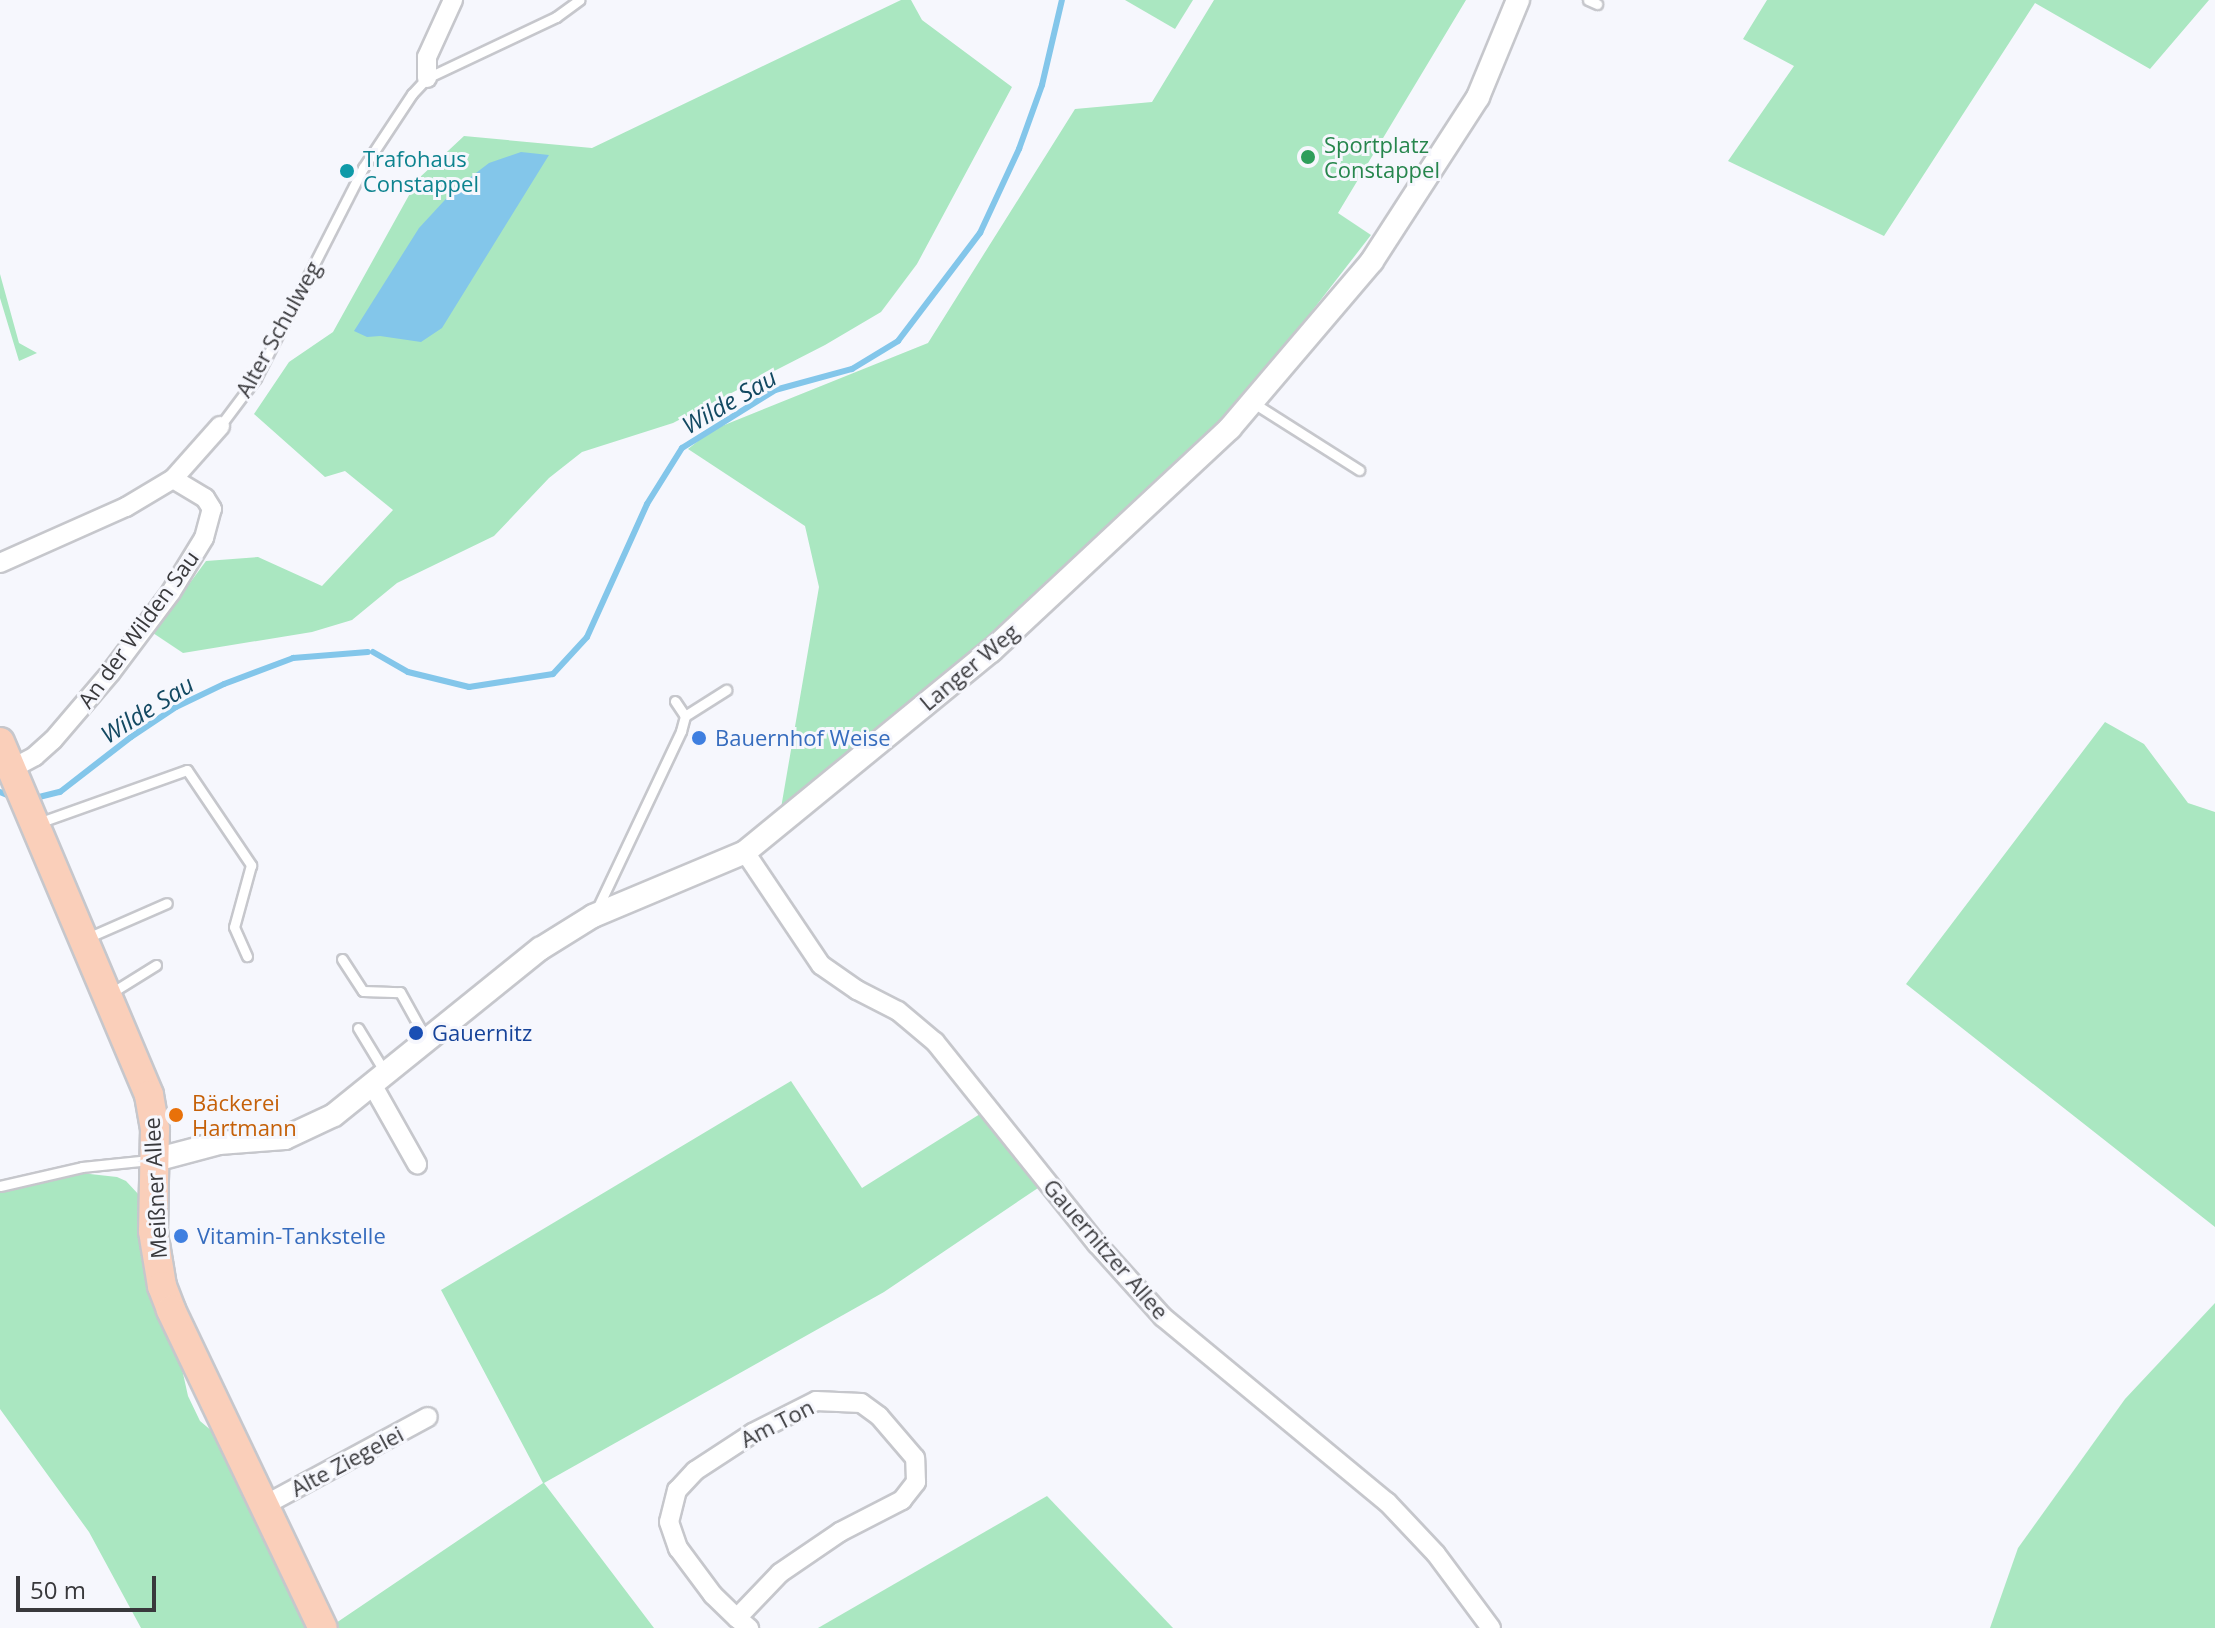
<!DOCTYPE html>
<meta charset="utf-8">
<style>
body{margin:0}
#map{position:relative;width:2215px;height:1628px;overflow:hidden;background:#f6f7fd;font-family:"Open Sans",sans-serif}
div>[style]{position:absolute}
.green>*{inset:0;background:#aae7c1}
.water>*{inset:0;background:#83c6ea}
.stream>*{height:6px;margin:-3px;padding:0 3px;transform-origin:3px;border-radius:3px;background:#83c6ea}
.roads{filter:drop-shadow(2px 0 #c6c7cc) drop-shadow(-2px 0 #c6c7cc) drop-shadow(0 2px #c6c7cc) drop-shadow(0 -2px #c6c7cc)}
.service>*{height:9px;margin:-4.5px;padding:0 4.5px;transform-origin:4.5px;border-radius:4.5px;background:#fff}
.minor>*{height:18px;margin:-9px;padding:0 9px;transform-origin:9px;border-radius:9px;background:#fff}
.tertiary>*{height:22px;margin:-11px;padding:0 11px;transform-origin:11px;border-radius:11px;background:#fff}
.primary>*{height:28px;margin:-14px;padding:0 14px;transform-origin:14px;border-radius:14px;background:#facfba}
.dots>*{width:22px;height:22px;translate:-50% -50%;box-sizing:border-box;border:4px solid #f6f7fd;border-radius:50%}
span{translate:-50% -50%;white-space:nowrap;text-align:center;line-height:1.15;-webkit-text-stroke:6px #f6f7fd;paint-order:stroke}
.leisure-label{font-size:22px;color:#27864d}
.left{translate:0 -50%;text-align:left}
.culture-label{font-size:22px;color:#0d838f}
.street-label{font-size:22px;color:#39393c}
.shop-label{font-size:22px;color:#366cbe}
.transit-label{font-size:22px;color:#164399}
.food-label{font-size:22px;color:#c56008}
.water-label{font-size:24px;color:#134962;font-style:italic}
.scale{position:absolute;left:16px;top:1576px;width:140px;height:36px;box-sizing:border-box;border:4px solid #39393c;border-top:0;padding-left:10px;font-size:24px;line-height:28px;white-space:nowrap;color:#39393c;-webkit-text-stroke:6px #f6f7fd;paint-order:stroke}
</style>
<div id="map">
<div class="green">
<div style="clip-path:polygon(901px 0,911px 0,922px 20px,1012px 87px,917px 264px,881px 312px,825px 345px,673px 423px,582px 452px,549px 478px,494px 536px,397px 583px,352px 620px,312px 632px,183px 653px,153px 633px,206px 561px,258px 557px,322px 586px,393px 510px,345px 471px,325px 477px,254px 414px,289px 362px,333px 332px,418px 179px,464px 136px,592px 148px)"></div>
<div style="clip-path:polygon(1125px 0,1193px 0,1175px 29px)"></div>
<div style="clip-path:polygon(1214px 0,1466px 0,1338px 213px,1371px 235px,1230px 417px,960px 669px,781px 808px,819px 587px,805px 526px,688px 449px,712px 430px,928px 343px,1075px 109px,1152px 102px)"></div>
<div style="clip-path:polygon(1767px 0,2209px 0,2150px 69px,2035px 3px,1884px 236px,1728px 161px,1794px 66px,1743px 39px)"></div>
<div style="clip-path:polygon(0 274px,19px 343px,37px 353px,19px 361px,0 298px)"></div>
<div style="clip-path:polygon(2105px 722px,2144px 744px,2188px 803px,2215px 812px,2215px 1227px,1906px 984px)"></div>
<div style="clip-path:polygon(791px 1081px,862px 1188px,980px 1114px,1038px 1188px,884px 1292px,544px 1483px,654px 1628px,339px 1628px,336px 1623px,543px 1483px,441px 1290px)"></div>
<div style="clip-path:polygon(81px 1173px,117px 1177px,126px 1181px,140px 1196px,141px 1243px,177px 1346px,188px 1396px,200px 1421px,219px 1437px,314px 1628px,141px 1628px,89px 1532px,0 1409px,0 1191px)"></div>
<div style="clip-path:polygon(2215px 1303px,2215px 1628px,1990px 1628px,2018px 1548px,2125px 1399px)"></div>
<div style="clip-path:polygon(1047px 1496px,1173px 1628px,818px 1628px)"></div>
</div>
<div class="water">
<div style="clip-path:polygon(521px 152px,549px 155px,442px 328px,421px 342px,380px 336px,367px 337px,354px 331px,419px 228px,455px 189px,489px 163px)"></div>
</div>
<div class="stream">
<div style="left:373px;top:652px;width:40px;rotate:29.7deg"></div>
<div style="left:408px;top:672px;width:63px;rotate:13.8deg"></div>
<div style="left:469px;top:687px;width:85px;rotate:-8.8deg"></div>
<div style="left:553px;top:674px;width:50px;rotate:-47.4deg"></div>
<div style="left:587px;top:637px;width:146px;rotate:-65.7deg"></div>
<div style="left:647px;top:504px;width:66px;rotate:-58deg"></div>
<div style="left:682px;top:448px;width:110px;rotate:-31.9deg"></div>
<div style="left:775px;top:390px;width:80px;rotate:-15.3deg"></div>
<div style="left:852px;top:369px;width:54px;rotate:-31.3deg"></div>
<div style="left:898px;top:341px;width:136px;rotate:-52.8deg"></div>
<div style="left:980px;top:233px;width:93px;rotate:-65.1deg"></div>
<div style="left:1019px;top:149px;width:68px;rotate:-70.2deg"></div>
<div style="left:1042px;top:85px;width:87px;rotate:-76.8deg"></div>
<div style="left:0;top:792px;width:13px;rotate:23deg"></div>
<div style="left:31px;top:799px;width:30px;rotate:-14deg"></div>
<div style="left:60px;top:792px;width:90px;rotate:-37.8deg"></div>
<div style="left:131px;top:737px;width:54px;rotate:-33.7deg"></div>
<div style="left:176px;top:707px;width:53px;rotate:-25.6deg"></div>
<div style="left:224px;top:684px;width:74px;rotate:-20.6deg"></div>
<div style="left:293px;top:658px;width:75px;rotate:-4.6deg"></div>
</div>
<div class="roads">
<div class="service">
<div style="left:1588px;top:0;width:10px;rotate:24deg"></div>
<div style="left:1252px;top:402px;width:127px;rotate:32.4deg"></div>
<div style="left:220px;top:426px;width:60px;rotate:-53.1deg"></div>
<div style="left:256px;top:378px;width:236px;rotate:-63deg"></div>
<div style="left:363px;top:168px;width:89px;rotate:-56.5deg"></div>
<div style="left:412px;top:94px;width:22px;rotate:-47deg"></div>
<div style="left:427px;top:78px;width:143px;rotate:-25.3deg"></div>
<div style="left:556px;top:17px;width:29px;rotate:-36deg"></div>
<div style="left:685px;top:716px;width:49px;rotate:-32.4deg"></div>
<div style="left:38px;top:823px;width:158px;rotate:-19.6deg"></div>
<div style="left:187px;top:770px;width:115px;rotate:56deg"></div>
<div style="left:251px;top:865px;width:64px;rotate:105.3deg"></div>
<div style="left:234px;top:927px;width:32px;rotate:66deg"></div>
<div style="left:597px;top:909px;width:197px;rotate:-64.7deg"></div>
<div style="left:681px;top:731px;width:16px;rotate:-75deg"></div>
<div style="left:685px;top:716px;width:18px;rotate:-124deg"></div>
<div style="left:87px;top:938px;width:87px;rotate:-23.6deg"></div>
<div style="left:342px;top:959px;width:38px;rotate:57deg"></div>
<div style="left:363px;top:991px;width:37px;rotate:2deg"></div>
<div style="left:400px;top:992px;width:54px;rotate:61deg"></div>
<div style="left:111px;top:993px;width:53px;rotate:-31.9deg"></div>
<div style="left:358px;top:1028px;width:54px;rotate:58.7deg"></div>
<div style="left:0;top:1186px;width:84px;rotate:-13deg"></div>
<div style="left:82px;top:1167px;width:68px;rotate:-5.9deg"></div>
</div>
<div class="minor">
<div style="left:427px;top:78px;width:21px;rotate:-90deg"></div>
<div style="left:427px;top:57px;width:63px;rotate:-65.5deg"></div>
<div style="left:0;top:563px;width:138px;rotate:-24deg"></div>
<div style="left:126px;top:507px;width:55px;rotate:-30.8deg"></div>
<div style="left:173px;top:479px;width:71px;rotate:-48.4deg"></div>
<div style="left:11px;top:769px;width:27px;rotate:-28deg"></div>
<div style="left:35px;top:756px;width:24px;rotate:-42deg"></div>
<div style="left:53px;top:740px;width:89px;rotate:-49.5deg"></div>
<div style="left:111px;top:672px;width:100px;rotate:-53.1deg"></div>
<div style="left:171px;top:592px;width:63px;rotate:-58.6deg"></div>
<div style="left:204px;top:538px;width:30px;rotate:-75deg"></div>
<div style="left:212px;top:509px;width:13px;rotate:-122deg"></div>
<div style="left:205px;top:498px;width:37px;rotate:-149deg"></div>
<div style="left:745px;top:852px;width:136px;rotate:56.1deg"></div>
<div style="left:821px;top:965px;width:44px;rotate:34.8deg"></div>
<div style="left:857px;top:990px;width:46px;rotate:27.1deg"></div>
<div style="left:898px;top:1011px;width:48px;rotate:40deg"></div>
<div style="left:935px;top:1042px;width:259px;rotate:51.3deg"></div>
<div style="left:1097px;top:1244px;width:98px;rotate:47.9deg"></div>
<div style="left:1163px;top:1317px;width:291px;rotate:39.6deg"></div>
<div style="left:1387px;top:1502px;width:71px;rotate:46.7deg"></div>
<div style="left:1436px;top:1554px;width:92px;rotate:53.4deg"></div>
<div style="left:373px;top:1086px;width:90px;rotate:60.6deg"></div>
<div style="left:265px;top:1505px;width:185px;rotate:-28.4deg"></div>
<div style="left:737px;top:1618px;width:62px;rotate:-46.3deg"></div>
<div style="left:780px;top:1573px;width:73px;rotate:-34.3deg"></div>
<div style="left:840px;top:1532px;width:70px;rotate:-27.3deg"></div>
<div style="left:902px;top:1500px;width:23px;rotate:-52deg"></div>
<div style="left:916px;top:1482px;width:24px;rotate:-92deg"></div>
<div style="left:915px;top:1458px;width:55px;rotate:-130.6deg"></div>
<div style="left:879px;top:1416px;width:22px;rotate:-144deg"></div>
<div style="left:861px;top:1403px;width:45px;rotate:-177.5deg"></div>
<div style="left:816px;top:1401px;width:71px;rotate:153.1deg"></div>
<div style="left:753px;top:1433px;width:69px;rotate:146.8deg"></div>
<div style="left:695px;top:1471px;width:26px;rotate:133deg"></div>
<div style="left:677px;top:1490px;width:33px;rotate:104deg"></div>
<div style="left:669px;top:1522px;width:28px;rotate:71deg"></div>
<div style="left:678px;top:1548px;width:59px;rotate:53.3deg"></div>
<div style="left:713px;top:1595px;width:33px;rotate:44deg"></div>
<div style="left:737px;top:1618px;width:16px;rotate:40deg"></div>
</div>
<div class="tertiary">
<div style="left:155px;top:1160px;width:66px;rotate:-14.9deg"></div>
<div style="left:219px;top:1143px;width:66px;rotate:-4.3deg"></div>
<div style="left:285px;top:1138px;width:54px;rotate:-25.1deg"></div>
<div style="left:334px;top:1115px;width:265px;rotate:-38.9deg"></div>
<div style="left:540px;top:949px;width:62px;rotate:-31.9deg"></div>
<div style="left:593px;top:916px;width:165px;rotate:-22.8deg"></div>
<div style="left:745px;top:852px;width:318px;rotate:-39.3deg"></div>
<div style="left:991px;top:651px;width:327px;rotate:-43deg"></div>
<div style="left:1230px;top:428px;width:219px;rotate:-49.6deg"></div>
<div style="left:1372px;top:261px;width:195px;rotate:-57.1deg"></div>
<div style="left:1478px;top:97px;width:105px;rotate:-67.6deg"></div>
</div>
<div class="primary">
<div style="left:0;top:742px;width:383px;rotate:67.1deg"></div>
<div style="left:149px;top:1095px;width:35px;rotate:80deg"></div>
<div style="left:155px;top:1129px;width:102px;rotate:91.1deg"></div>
<div style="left:153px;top:1231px;width:56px;rotate:80.7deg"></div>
<div style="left:162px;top:1286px;width:26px;rotate:69deg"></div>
<div style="left:171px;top:1310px;width:352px;rotate:64.5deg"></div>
</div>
</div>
<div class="dots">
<div style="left:1308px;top:157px;background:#2e9e5b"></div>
<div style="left:347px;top:171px;background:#0f9aa8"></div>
<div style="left:699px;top:738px;background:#3f7fe0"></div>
<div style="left:416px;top:1033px;background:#1a4fb4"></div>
<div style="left:176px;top:1115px;background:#e8710a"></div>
<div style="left:181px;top:1236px;background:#3f7fe0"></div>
</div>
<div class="leisure-label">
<span class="left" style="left:1324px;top:157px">Sportplatz<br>Constappel</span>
</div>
<div class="culture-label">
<span class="left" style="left:363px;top:171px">Trafohaus<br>Constappel</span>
</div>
<div class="street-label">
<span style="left:278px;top:329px;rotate:-61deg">Alter Schulweg</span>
<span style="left:138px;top:629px;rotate:-54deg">An der Wilden Sau</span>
<span style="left:969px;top:667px;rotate:-40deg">Langer Weg</span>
<span style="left:155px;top:1188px;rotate:-93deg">Meißner Allee</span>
<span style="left:1106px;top:1249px;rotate:49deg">Gauernitzer Allee</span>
<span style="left:777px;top:1423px;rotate:-27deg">Am Ton</span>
<span style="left:347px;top:1461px;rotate:-28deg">Alte Ziegelei</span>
</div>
<div class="shop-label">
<span class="left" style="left:715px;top:738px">Bauernhof Weise</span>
<span class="left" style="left:197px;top:1236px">Vitamin-Tankstelle</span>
</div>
<div class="transit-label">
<span class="left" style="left:432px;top:1033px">Gauernitz</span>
</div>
<div class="food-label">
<span class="left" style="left:192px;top:1115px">Bäckerei<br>Hartmann</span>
</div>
<div class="water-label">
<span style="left:729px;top:401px;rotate:-30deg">Wilde Sau</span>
<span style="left:147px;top:709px;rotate:-32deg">Wilde Sau</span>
</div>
<div class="scale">50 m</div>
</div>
